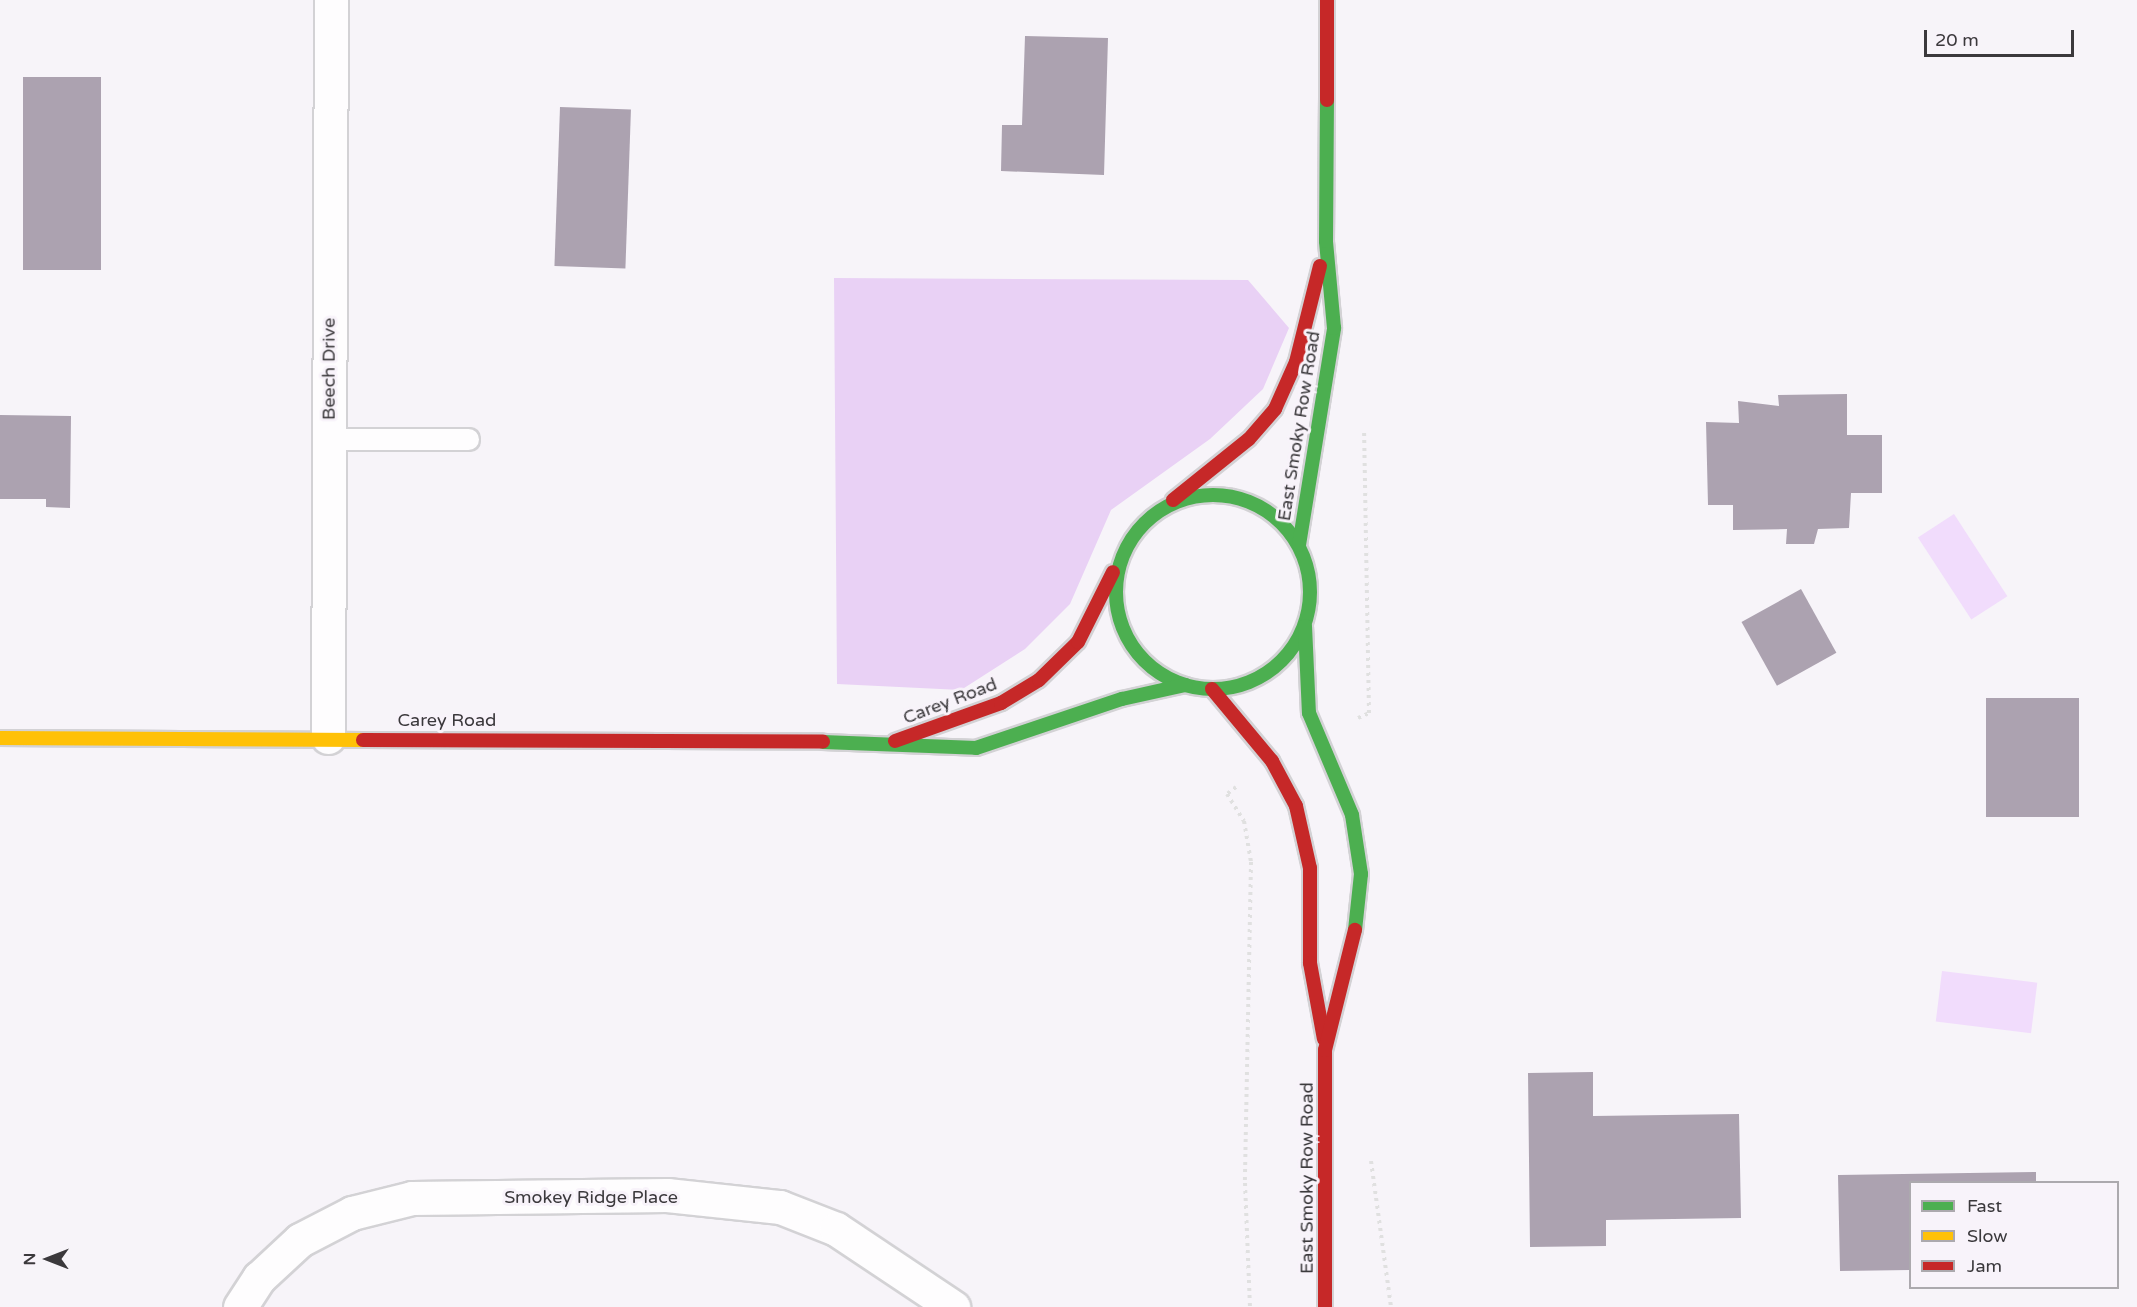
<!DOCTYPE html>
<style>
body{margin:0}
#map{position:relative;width:2137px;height:1307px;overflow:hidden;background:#f7f4f9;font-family:"Varela Round",sans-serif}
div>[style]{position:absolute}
.green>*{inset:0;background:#e9d1f5}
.water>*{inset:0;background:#f1dcfc;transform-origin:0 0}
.building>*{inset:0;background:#aca2b0;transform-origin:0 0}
.path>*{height:4px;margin-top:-2px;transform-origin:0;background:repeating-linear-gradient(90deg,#e0e0e0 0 3px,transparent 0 7.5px)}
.roads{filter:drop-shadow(2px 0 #d3d2d5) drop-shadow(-2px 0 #d3d2d5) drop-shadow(0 2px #d3d2d5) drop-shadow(0 -2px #d3d2d5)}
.lane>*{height:21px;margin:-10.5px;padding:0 10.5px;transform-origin:10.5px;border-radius:10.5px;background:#fefdfe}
.street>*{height:33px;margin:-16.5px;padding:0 16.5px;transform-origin:16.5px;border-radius:16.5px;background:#fefdfe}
.fast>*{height:14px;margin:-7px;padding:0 7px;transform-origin:7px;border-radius:7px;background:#4caf50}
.fast>.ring{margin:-7px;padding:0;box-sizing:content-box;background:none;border:14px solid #4caf50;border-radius:50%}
.slow>*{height:14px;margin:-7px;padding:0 7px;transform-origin:7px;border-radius:7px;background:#ffc107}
.jam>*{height:14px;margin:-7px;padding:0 7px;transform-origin:7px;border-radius:7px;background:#c62828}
span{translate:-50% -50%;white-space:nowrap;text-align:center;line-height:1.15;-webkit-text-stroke:6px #f8f3fa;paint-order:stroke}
.street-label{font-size:18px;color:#3b393c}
.legend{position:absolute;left:1909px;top:1181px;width:210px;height:108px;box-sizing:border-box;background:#f8f3fa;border:2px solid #aca9ae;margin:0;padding:8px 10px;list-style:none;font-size:18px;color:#3b393c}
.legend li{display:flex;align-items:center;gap:12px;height:30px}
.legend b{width:30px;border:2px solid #aca9ae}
.north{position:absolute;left:18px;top:1229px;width:60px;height:60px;-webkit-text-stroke:4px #f8f3fa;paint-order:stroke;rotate:270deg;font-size:16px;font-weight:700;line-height:24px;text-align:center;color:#3b393c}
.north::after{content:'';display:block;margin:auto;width:21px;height:27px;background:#3b393c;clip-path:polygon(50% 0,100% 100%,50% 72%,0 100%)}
.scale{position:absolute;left:1924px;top:30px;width:150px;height:27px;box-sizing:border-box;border:3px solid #3b393c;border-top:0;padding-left:8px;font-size:18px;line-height:21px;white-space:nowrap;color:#3b393c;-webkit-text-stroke:4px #f8f3fa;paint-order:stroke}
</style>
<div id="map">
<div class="green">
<div style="clip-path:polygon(834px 278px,1248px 280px,1289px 328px,1263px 389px,1210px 439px,1111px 510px,1070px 604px,1025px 649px,961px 690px,837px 684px)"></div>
</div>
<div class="water">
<div style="left:1954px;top:514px;width:98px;height:43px;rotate:57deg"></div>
<div style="left:1942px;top:971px;width:96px;height:51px;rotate:7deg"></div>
</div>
<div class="building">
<div style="clip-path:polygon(1025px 36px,1108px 38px,1104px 175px,1001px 171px,1002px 125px,1022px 125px)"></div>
<div style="left:23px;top:77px;width:78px;height:193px"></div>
<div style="left:560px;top:107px;width:71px;height:159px;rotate:2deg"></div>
<div style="clip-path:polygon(1847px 394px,1847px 435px,1882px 435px,1882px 493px,1851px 493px,1849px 528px,1818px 529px,1814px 544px,1786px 544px,1787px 529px,1733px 530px,1733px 505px,1708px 505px,1706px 422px,1739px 423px,1738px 401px,1779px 406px,1778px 395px)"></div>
<div style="clip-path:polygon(0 415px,71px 416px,70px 508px,46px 507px,46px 499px,0 499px)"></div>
<div style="left:1801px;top:589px;width:73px;height:68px;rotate:61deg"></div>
<div style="left:1986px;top:698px;width:93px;height:119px"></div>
<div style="clip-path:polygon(1593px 1072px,1593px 1116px,1739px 1114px,1741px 1218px,1606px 1220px,1606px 1246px,1530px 1247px,1528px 1073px)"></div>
<div style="clip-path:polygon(2036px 1172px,2036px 1182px,1910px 1182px,1910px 1270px,1840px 1271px,1838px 1175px)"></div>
</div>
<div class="path">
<div style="left:1358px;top:718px;width:12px;rotate:-24deg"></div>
<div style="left:1369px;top:713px;width:281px;rotate:-91deg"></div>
<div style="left:1236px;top:787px;width:11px;rotate:142deg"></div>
<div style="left:1227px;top:794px;width:32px;rotate:58deg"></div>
<div style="left:1244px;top:821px;width:42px;rotate:80.3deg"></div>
<div style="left:1251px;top:862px;width:321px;rotate:91.1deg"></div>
<div style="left:1245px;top:1183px;width:124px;rotate:87.7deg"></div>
<div style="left:1371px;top:1161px;width:147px;rotate:82.2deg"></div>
</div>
<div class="roads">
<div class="lane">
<div style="left:329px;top:439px;width:139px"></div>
</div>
<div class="street">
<div style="left:328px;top:737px;width:737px;rotate:-89.77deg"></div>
<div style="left:240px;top:1307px;width:35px;rotate:-57deg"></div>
<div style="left:259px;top:1278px;width:56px;rotate:-42.8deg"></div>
<div style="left:300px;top:1240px;width:59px;rotate:-27.4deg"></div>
<div style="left:352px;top:1213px;width:62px;rotate:-14deg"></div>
<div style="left:412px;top:1198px;width:255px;rotate:-0.7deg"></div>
<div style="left:667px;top:1195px;width:114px;rotate:6.1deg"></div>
<div style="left:780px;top:1207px;width:60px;rotate:21.4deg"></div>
<div style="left:836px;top:1229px;width:141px;rotate:33.7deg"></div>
</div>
<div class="fast">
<div class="ring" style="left:1116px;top:495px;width:180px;height:180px"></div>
<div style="left:1299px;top:545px;width:220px;rotate:-80.8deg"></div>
<div style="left:1334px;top:328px;width:87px;rotate:-95.3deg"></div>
<div style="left:1326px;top:241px;width:141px;rotate:-89.6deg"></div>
<div style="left:1305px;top:626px;width:87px;rotate:87.4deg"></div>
<div style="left:1309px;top:713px;width:111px;rotate:67.1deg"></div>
<div style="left:1352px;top:815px;width:60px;rotate:81.3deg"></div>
<div style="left:1361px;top:874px;width:56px;rotate:96.1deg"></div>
<div style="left:823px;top:742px;width:153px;rotate:2.2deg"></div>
<div style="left:976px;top:748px;width:154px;rotate:-18.6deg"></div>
<div style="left:1122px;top:699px;width:65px;rotate:-12.5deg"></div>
</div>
<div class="slow">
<div style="left:0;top:738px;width:363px;rotate:0.3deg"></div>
</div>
<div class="jam">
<div style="left:1327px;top:100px;width:100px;rotate:-90deg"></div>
<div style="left:1173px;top:500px;width:97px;rotate:-38.8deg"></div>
<div style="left:1249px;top:439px;width:40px;rotate:-49deg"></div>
<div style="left:1275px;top:409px;width:51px;rotate:-65.9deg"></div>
<div style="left:1296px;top:362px;width:99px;rotate:-76deg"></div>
<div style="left:1212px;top:689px;width:94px;rotate:50.2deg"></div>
<div style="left:1272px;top:761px;width:51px;rotate:61.9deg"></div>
<div style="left:1296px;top:806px;width:64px;rotate:77.3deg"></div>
<div style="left:1310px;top:868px;width:95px;rotate:90deg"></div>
<div style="left:1310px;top:963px;width:77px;rotate:79.6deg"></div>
<div style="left:363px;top:740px;width:460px;rotate:0.2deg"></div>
<div style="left:895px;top:741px;width:113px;rotate:-19.7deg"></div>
<div style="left:1001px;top:703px;width:44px;rotate:-31.2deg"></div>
<div style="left:1039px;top:680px;width:54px;rotate:-44.3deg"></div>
<div style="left:1078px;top:642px;width:78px;rotate:-63.4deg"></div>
<div style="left:1325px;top:1307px;width:257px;rotate:-90deg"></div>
<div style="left:1325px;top:1050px;width:124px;rotate:-76deg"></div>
</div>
</div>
<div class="street-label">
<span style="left:329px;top:369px;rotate:-90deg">Beech Drive</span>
<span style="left:1299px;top:426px;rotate:-81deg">East Smoky Row Road</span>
<span style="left:950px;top:701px;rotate:-21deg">Carey Road</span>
<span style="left:447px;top:720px">Carey Road</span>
<span style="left:1307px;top:1178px;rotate:-90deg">East Smoky Row Road</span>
<span style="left:591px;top:1197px">Smokey Ridge Place</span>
</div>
<ul class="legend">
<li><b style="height:8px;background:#4caf50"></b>Fast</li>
<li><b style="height:8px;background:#ffc107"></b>Slow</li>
<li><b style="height:8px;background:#c62828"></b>Jam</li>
</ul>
<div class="north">N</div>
<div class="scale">20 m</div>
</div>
